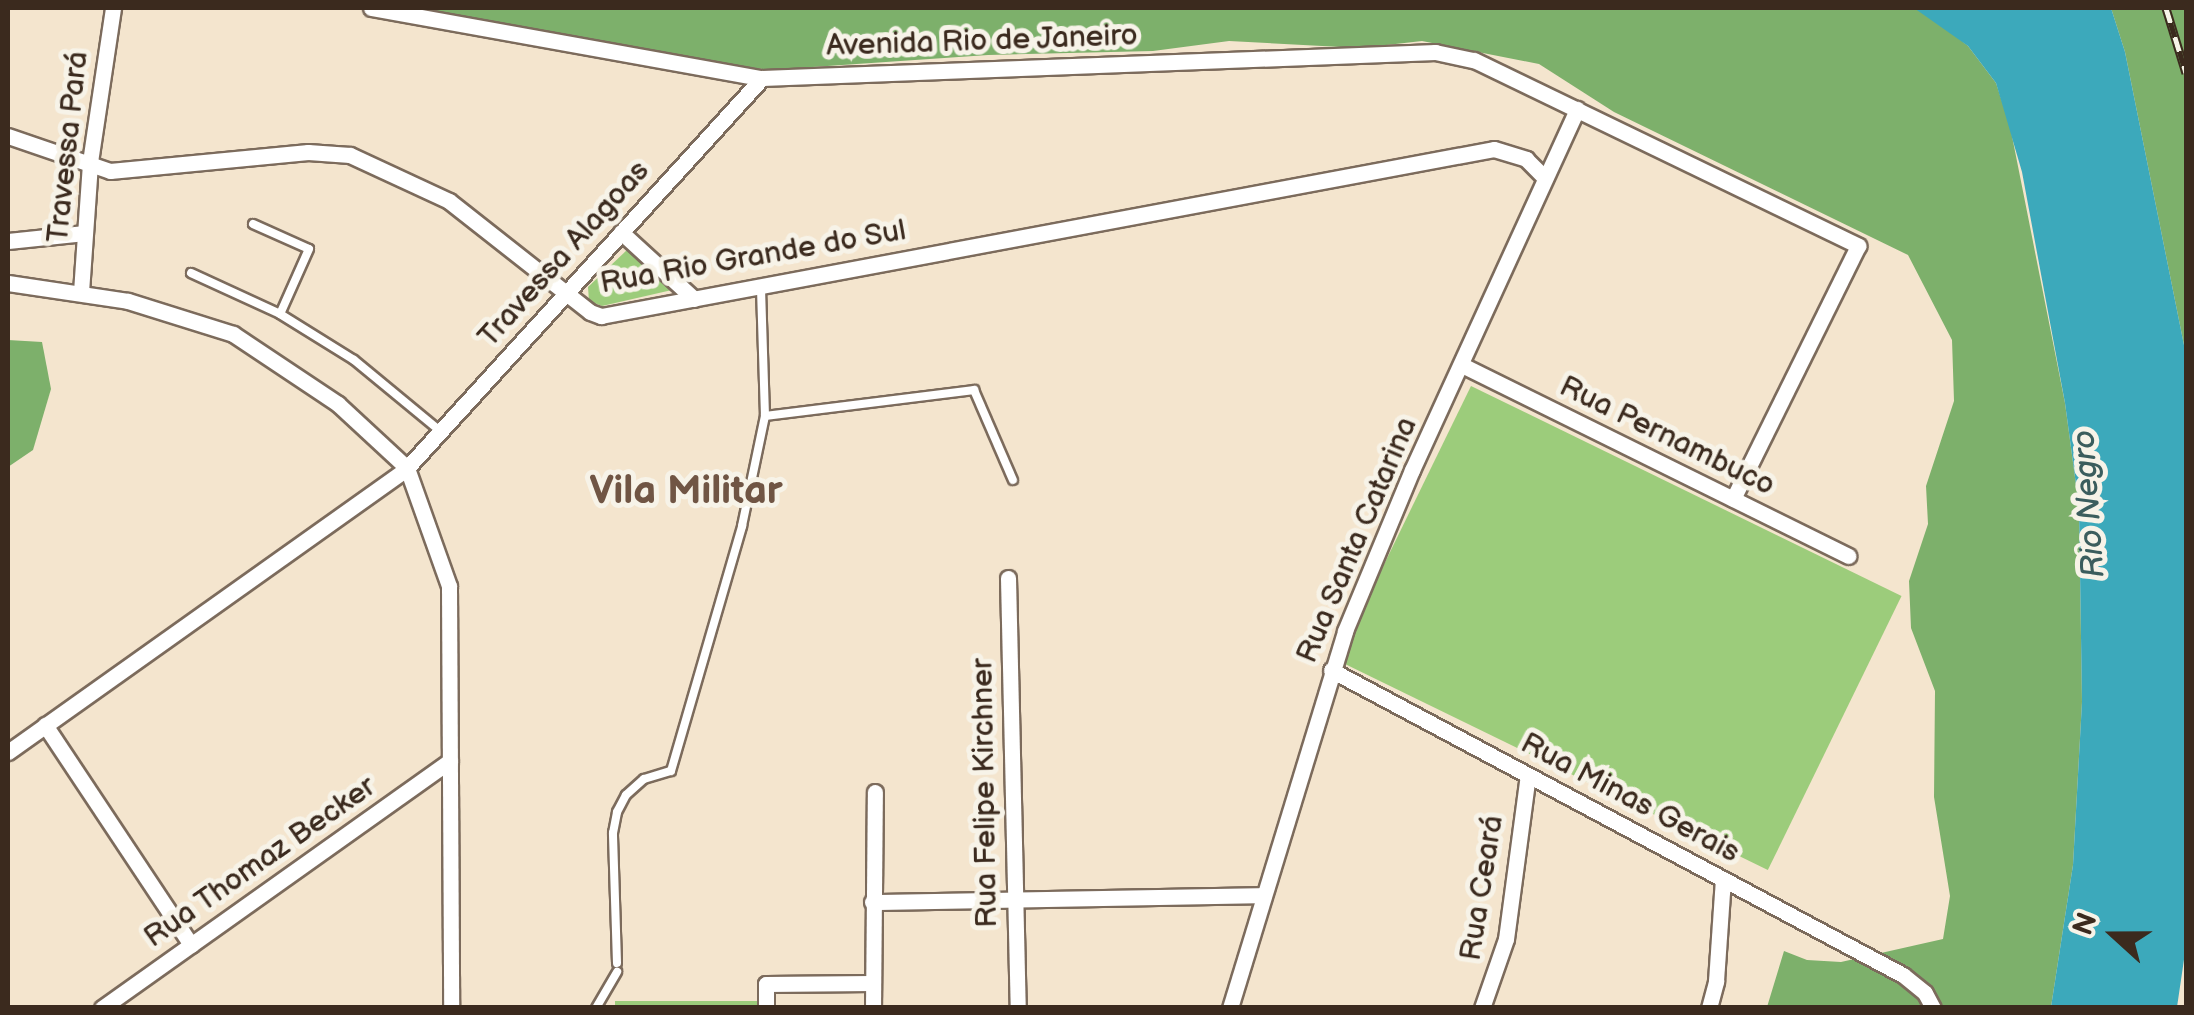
<!DOCTYPE html>
<meta charset="utf-8">
<style>
body{margin:0}
#map{position:relative;width:2194px;height:1015px;overflow:hidden;background:#f4e5ce;font-family:"Balsamiq Sans",sans-serif}
div>[style]{position:absolute}
.green>*{inset:0;background:#9ccc7b;transform-origin:0 0}
.forest>*{inset:0;background:#7db06b}
.water>*{inset:0;background:#3ca9bb}
.roads{filter:drop-shadow(2px 0 #7c6b5c) drop-shadow(-2px 0 #7c6b5c) drop-shadow(0 2px #7c6b5c) drop-shadow(0 -2px #7c6b5c)}
.service>*{height:8px;margin:-4px;padding:0 4px;transform-origin:4px;border-radius:4px;background:#fff}
.minor>*{height:15px;margin:-7.5px;padding:0 7.5px;transform-origin:7.5px;border-radius:7.5px;background:#fff}
.rail>*{height:9px;margin-top:-4.5px;transform-origin:0;background:repeating-linear-gradient(90deg,#f7f3e8 0 15px,#3b2a1e 0 30px);box-sizing:border-box;border-block:2px solid #3b2a1e}
span{translate:-50% -50%;white-space:nowrap;text-align:center;line-height:1.15;-webkit-text-stroke:10px #f7f3e8;paint-order:stroke}
.street-label{font-size:30px;color:#3b2a1e}
.water-label{font-size:32px;color:#3b5d5d;font-style:italic}
.district-label{font-size:40px;color:#705544;font-weight:700}
.frame{position:absolute;inset:0;border:10px solid #3b2a1e;pointer-events:none}
.north{position:absolute;left:2064px;top:885px;width:100px;height:100px;-webkit-text-stroke:8px #f7f3e8;paint-order:stroke;rotate:291deg;font-size:28px;font-weight:700;line-height:40px;text-align:center;color:#3b2a1e}
.north::after{content:'';display:block;margin:auto;width:35px;height:45px;background:#3b2a1e;clip-path:polygon(50% 0,100% 100%,50% 72%,0 100%)}
</style>
<div id="map">
<div class="green">
<div style="clip-path:polygon(628px 249px,672px 290px,602px 306px,589px 301px,588px 287px)"></div>
<div style="left:1471px;top:386px;width:479px;height:305px;rotate:26deg"></div>
<div style="left:615px;top:1001px;width:143px;height:9px"></div>
</div>
<div class="forest">
<div style="clip-path:polygon(389px 8px,1914px 8px,1927px 13px,1968px 46px,1996px 83px,2010px 126px,2065px 403px,2079px 507px,2082px 702px,2073px 865px,2051px 1007px,1767px 1007px,1784px 951px,1807px 960px,1841px 962px,1943px 939px,1950px 896px,1934px 797px,1935px 691px,1911px 628px,1909px 581px,1928px 524px,1926px 486px,1954px 401px,1952px 340px,1908px 255px,1614px 112px,1539px 64px,1422px 41px,1360px 48px,1229px 41px,1153px 51px,988px 55px,769px 70px,421px 17px)"></div>
<div style="clip-path:polygon(2111px 8px,2186px 8px,2186px 355px,2125px 52px)"></div>
<div style="clip-path:polygon(8px 340px,42px 342px,51px 389px,33px 450px,8px 467px)"></div>
</div>
<div class="water">
<div style="clip-path:polygon(1914px 8px,2111px 8px,2125px 52px,2186px 355px,2186px 946px,2177px 1007px,2051px 1007px,2073px 865px,2082px 702px,2079px 507px,2065px 403px,2022px 172px,1996px 83px,1968px 46px)"></div>
</div>
<div class="roads">
<div class="service">
<div style="left:253px;top:224px;width:61px;rotate:24.1deg"></div>
<div style="left:309px;top:249px;width:71px;rotate:114deg"></div>
<div style="left:191px;top:273px;width:98px;rotate:24.7deg"></div>
<div style="left:280px;top:314px;width:87px;rotate:31.9deg"></div>
<div style="left:354px;top:360px;width:112px;rotate:39.5deg"></div>
<div style="left:765px;top:416px;width:211px;rotate:-7.1deg"></div>
<div style="left:974px;top:390px;width:98px;rotate:66.6deg"></div>
<div style="left:617px;top:963px;width:130px;rotate:-91.8deg"></div>
<div style="left:613px;top:833px;width:21px;rotate:-79deg"></div>
<div style="left:617px;top:812px;width:19px;rotate:-62deg"></div>
<div style="left:626px;top:795px;width:24px;rotate:-42deg"></div>
<div style="left:644px;top:779px;width:28px;rotate:-17deg"></div>
<div style="left:671px;top:771px;width:255px;rotate:-73.8deg"></div>
<div style="left:742px;top:526px;width:112px;rotate:-78.2deg"></div>
<div style="left:765px;top:416px;width:130px;rotate:-91.8deg"></div>
<div style="left:596px;top:1008px;width:42px;rotate:-59.7deg"></div>
</div>
<div class="minor">
<div style="left:371px;top:8px;width:397px;rotate:10.2deg"></div>
<div style="left:762px;top:78px;width:674px;rotate:-2.21deg"></div>
<div style="left:1435px;top:52px;width:40px;rotate:12deg"></div>
<div style="left:1474px;top:60px;width:427px;rotate:25.8deg"></div>
<div style="left:1858px;top:246px;width:282px;rotate:116.3deg"></div>
<div style="left:8px;top:136px;width:108px;rotate:18.9deg"></div>
<div style="left:110px;top:171px;width:199px;rotate:-5.5deg"></div>
<div style="left:308px;top:152px;width:42px;rotate:4.1deg"></div>
<div style="left:350px;top:155px;width:109px;rotate:24.9deg"></div>
<div style="left:449px;top:201px;width:179px;rotate:38.2deg"></div>
<div style="left:590px;top:312px;width:12px;rotate:20deg"></div>
<div style="left:601px;top:316px;width:908px;rotate:-10.59deg"></div>
<div style="left:1494px;top:149px;width:34px;rotate:17deg"></div>
<div style="left:1526px;top:159px;width:27px;rotate:45deg"></div>
<div style="left:621px;top:232px;width:99px;rotate:42.5deg"></div>
<div style="left:8px;top:241px;width:77px;rotate:-5.9deg"></div>
<div style="left:8px;top:283px;width:121px;rotate:8.5deg"></div>
<div style="left:128px;top:301px;width:110px;rotate:17.4deg"></div>
<div style="left:233px;top:334px;width:126px;rotate:33.7deg"></div>
<div style="left:338px;top:404px;width:94px;rotate:42.8deg"></div>
<div style="left:407px;top:468px;width:125px;rotate:70.4deg"></div>
<div style="left:449px;top:586px;width:422px;rotate:89.7deg"></div>
<div style="left:81px;top:292px;width:130px;rotate:-86deg"></div>
<div style="left:90px;top:162px;width:156px;rotate:-81.5deg"></div>
<div style="left:1462px;top:365px;width:431px;rotate:26.3deg"></div>
<div style="left:1008px;top:578px;width:430px;rotate:88.7deg"></div>
<div style="left:1331px;top:670px;width:648px;rotate:28.07deg"></div>
<div style="left:1903px;top:975px;width:28px;rotate:39deg"></div>
<div style="left:1925px;top:993px;width:17px;rotate:62deg"></div>
<div style="left:45px;top:725px;width:264px;rotate:56.4deg"></div>
<div style="left:8px;top:752px;width:490px;rotate:-35.4deg"></div>
<div style="left:407px;top:468px;width:527px;rotate:-47.69deg"></div>
<div style="left:872px;top:902px;width:391px;rotate:-1deg"></div>
<div style="left:102px;top:1008px;width:427px;rotate:-35.4deg"></div>
<div style="left:766px;top:1008px;width:24px;rotate:-90deg"></div>
<div style="left:766px;top:984px;width:106px;rotate:-0.5deg"></div>
<div style="left:873px;top:1008px;width:216px;rotate:-89.5deg"></div>
<div style="left:1230px;top:1008px;width:394px;rotate:-73deg"></div>
<div style="left:1345px;top:631px;width:174px;rotate:-67.4deg"></div>
<div style="left:1412px;top:470px;width:397px;rotate:-65.4deg"></div>
<div style="left:1482px;top:1008px;width:73px;rotate:-70.8deg"></div>
<div style="left:1506px;top:939px;width:165px;rotate:-82.4deg"></div>
<div style="left:1709px;top:1008px;width:28px;rotate:-75deg"></div>
<div style="left:1716px;top:981px;width:102px;rotate:-86.1deg"></div>
</div>
</div>
<div class="rail">
<div style="left:2166px;top:8px;width:68px;rotate:72.9deg"></div>
</div>
<div class="street-label">
<span style="left:982px;top:41px;rotate:-2deg">Avenida Rio de Janeiro</span>
<span style="left:68px;top:147px;rotate:-84deg">Travessa Pará</span>
<span style="left:564px;top:254px;rotate:-48deg">Travessa Alagoas</span>
<span style="left:753px;top:257px;rotate:-10deg">Rua Rio Grande do Sul</span>
<span style="left:1667px;top:436px;rotate:26deg">Rua Pernambuco</span>
<span style="left:1357px;top:540px;rotate:-67deg">Rua Santa Catarina</span>
<span style="left:985px;top:793px;rotate:-91deg">Rua Felipe Kirchner</span>
<span style="left:1630px;top:798px;rotate:28deg">Rua Minas Gerais</span>
<span style="left:260px;top:862px;rotate:-35deg">Rua Thomaz Becker</span>
<span style="left:1482px;top:888px;rotate:-81deg">Rua Ceará</span>
</div>
<div class="water-label">
<span style="left:2090px;top:504px;rotate:-94deg">Rio Negro</span>
</div>
<div class="district-label">
<span style="left:686px;top:491px">Vila Militar</span>
</div>
<div class="frame"></div>
<div class="north">N</div>
</div>
